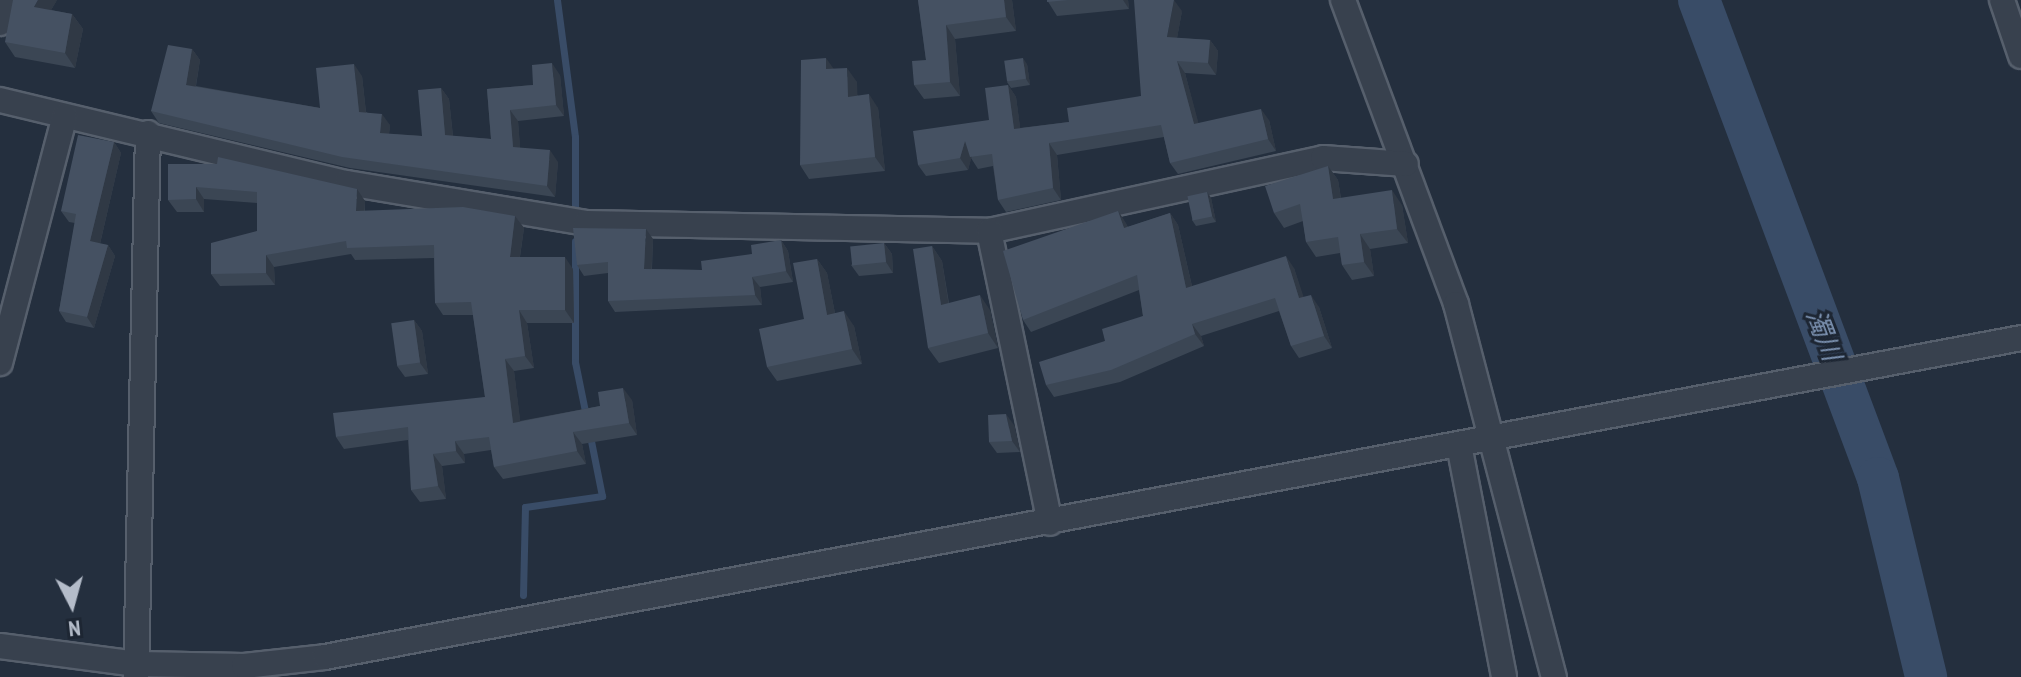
<!DOCTYPE html>
<meta charset="utf-8">
<style>
body{margin:0}
#map{position:relative;width:2021px;height:677px;overflow:hidden;background:#242f3e;font-family:"PT Sans Narrow","Noto Sans JP",sans-serif}
div>[style]{position:absolute}
.stream>*{height:7px;margin:-3.5px;padding:0 3.5px;transform-origin:3.5px;border-radius:3.5px;background:#394c67}
.river>*{height:42px;margin:-21px;padding:0 21px;transform-origin:21px;border-radius:21px;background:#394c67}
.roads{filter:drop-shadow(2px 0 #565f6c) drop-shadow(-2px 0 #565f6c) drop-shadow(0 2px #565f6c) drop-shadow(0 -2px #565f6c)}
.minor>*{height:24px;margin:-12px;padding:0 12px;transform-origin:12px;border-radius:12px;background:#38414e}
.wall>*{inset:0;background:#3b4654}
.shaded-wall>*{inset:0;background:#303945}
.building>*{inset:0;background:#455162;transform-origin:0 0}
span{translate:-50% -50%;white-space:nowrap;text-align:center;line-height:1.15;-webkit-text-stroke:6px #1d2633;paint-order:stroke}
.water-label{font-size:26px;color:#7c92b1;font-style:italic}
.north{position:absolute;left:32px;top:565px;width:80px;height:80px;-webkit-text-stroke:6px #1d2633;paint-order:stroke;rotate:174deg;font-size:22px;font-weight:700;line-height:32px;text-align:center;color:#b4bcc9}
.north::after{content:'';display:block;margin:auto;width:28px;height:36px;background:#b4bcc9;clip-path:polygon(50% 0,100% 100%,50% 72%,0 100%)}
</style>
<div id="map">
<div class="stream">
<div style="left:557px;top:0;width:138px;rotate:82.5deg"></div>
<div style="left:575px;top:137px;width:80px;rotate:90deg"></div>
<div style="left:575px;top:241px;width:121px;rotate:90deg"></div>
<div style="left:575px;top:362px;width:55px;rotate:78.5deg"></div>
<div style="left:523px;top:595px;width:88px;rotate:-88.7deg"></div>
<div style="left:525px;top:507px;width:78px;rotate:-8.1deg"></div>
<div style="left:602px;top:496px;width:61px;rotate:-101.3deg"></div>
</div>
<div class="river">
<div style="left:1699px;top:0;width:510px;rotate:69.47deg"></div>
<div style="left:1878px;top:478px;width:205px;rotate:76.4deg"></div>
</div>
<div class="roads">
<div class="minor">
<div style="left:1343px;top:0;width:324px;rotate:69.6deg"></div>
<div style="left:1456px;top:304px;width:386px;rotate:75.3deg"></div>
<div style="left:2002px;top:0;width:59px;rotate:71.3deg"></div>
<div style="left:0;top:23px;width:27px;rotate:-59deg"></div>
<div style="left:0;top:100px;width:357px;rotate:13.5deg"></div>
<div style="left:347px;top:183px;width:242px;rotate:9.5deg"></div>
<div style="left:586px;top:223px;width:403px;rotate:1.1deg"></div>
<div style="left:989px;top:231px;width:342px;rotate:-12.3deg"></div>
<div style="left:1323px;top:158px;width:83px;rotate:4.1deg"></div>
<div style="left:989px;top:231px;width:298px;rotate:78.2deg"></div>
<div style="left:0;top:363px;width:255px;rotate:-75.3deg"></div>
<div style="left:1459px;top:445px;width:236px;rotate:79deg"></div>
<div style="left:0;top:646px;width:138px;rotate:7.5deg"></div>
<div style="left:137px;top:664px;width:107px;rotate:1.1deg"></div>
<div style="left:244px;top:666px;width:81px;rotate:-6.3deg"></div>
<div style="left:325px;top:657px;width:1726px;rotate:-10.65deg"></div>
<div style="left:136px;top:677px;width:544px;rotate:-88.74deg"></div>
</div>
</div>
<div class="wall">
<div style="clip-path:polygon(57px 0,51px 10px,72px 14px,83px 29px,75px 68px,15px 57px,5px 42px)"></div>
<div style="clip-path:polygon(918px 0,1012px 0,1016px 31px,955px 39px,960px 96px,924px 99px,914px 85px,926px 60px)"></div>
<div style="clip-path:polygon(1047px 0,1128px 0,1129px 9px,1057px 16px)"></div>
<div style="clip-path:polygon(1182px 11px,1177px 38px,1210px 40px,1218px 51px,1216px 75px,1185px 73px,1198px 123px,1269px 120px,1276px 151px,1178px 174px,1170px 163px,1164px 137px,1057px 155px,1061px 200px,1006px 212px,998px 200px,993px 166px,978px 169px,971px 158px,968px 170px,926px 176px,918px 165px,989px 120px,1008px 85px,1016px 97px,1020px 128px,1069px 122px,1141px 96px)"></div>
<div style="clip-path:polygon(192px 49px,200px 60px,196px 86px,320px 108px,362px 76px,366px 112px,390px 125px,389px 134px,422px 136px,441px 88px,449px 99px,453px 136px,491px 139px,487px 89px,533px 85px,560px 75px,564px 116px,518px 121px,520px 148px,558px 162px,555px 197px,350px 168px,159px 123px,151px 111px)"></div>
<div style="clip-path:polygon(1027px 64px,1030px 85px,1011px 88px,1007px 82px)"></div>
<div style="clip-path:polygon(833px 69px,857px 82px,857px 95px,878px 108px,885px 171px,809px 179px,800px 165px)"></div>
<div style="clip-path:polygon(114px 142px,121px 153px,100px 244px,108px 245px,115px 256px,94px 328px,66px 322px,59px 311px,75px 223px,69px 222px,61px 211px)"></div>
<div style="clip-path:polygon(168px 164px,365px 201px,365px 211px,515px 216px,524px 228px,520px 257px,573px 269px,574px 323px,527px 323px,534px 368px,514px 371px,520px 421px,632px 400px,637px 435px,582px 444px,586px 464px,503px 479px,494px 467px,491px 450px,464px 454px,465px 463px,442px 466px,446px 499px,420px 502px,411px 490px,408px 440px,344px 449px,336px 437px,485px 397px,473px 315px,443px 315px,435px 303px,434px 258px,355px 260px,351px 254px,274px 267px,275px 285px,220px 286px,211px 274px,257px 231px,257px 203px,204px 199px,204px 212px,177px 212px,168px 200px)"></div>
<div style="clip-path:polygon(1328px 166px,1338px 180px,1341px 198px,1402px 205px,1408px 243px,1370px 249px,1374px 276px,1352px 280px,1342px 265px,1340px 253px,1316px 257px,1306px 242px,1303px 221px,1284px 228px,1274px 213px)"></div>
<div style="clip-path:polygon(1207px 192px,1211px 198px,1216px 222px,1196px 226px,1192px 220px)"></div>
<div style="clip-path:polygon(1118px 211px,1128px 227px,1170px 213px,1178px 225px,1192px 286px,1294px 268px,1303px 297px,1319px 307px,1332px 348px,1299px 358px,1291px 346px,1279px 311px,1201px 336px,1204px 346px,1120px 382px,1054px 397px,1046px 385px,1105px 341px,1143px 316px,1139px 290px,1031px 332px,1023px 320px)"></div>
<div style="clip-path:polygon(653px 239px,652px 269px,702px 270px,752px 254px,781px 240px,788px 251px,793px 282px,760px 287px,762px 305px,615px 312px,608px 301px,608px 273px,584px 276px,577px 265px)"></div>
<div style="clip-path:polygon(884px 243px,892px 254px,893px 273px,859px 276px,851px 265px)"></div>
<div style="clip-path:polygon(932px 246px,942px 261px,949px 303px,990px 310px,998px 348px,939px 363px,928px 348px)"></div>
<div style="clip-path:polygon(817px 259px,827px 273px,835px 313px,854px 326px,862px 364px,777px 381px,767px 367px,804px 319px)"></div>
<div style="clip-path:polygon(414px 320px,422px 331px,428px 374px,405px 377px,397px 366px)"></div>
<div style="clip-path:polygon(1014px 425px,1020px 452px,997px 453px,989px 442px)"></div>
</div>
<div class="shaded-wall">
<div style="clip-path:polygon(38px 0,57px 0,44px 22px,34px 7px)"></div>
<div style="clip-path:polygon(1004px 0,1012px 0,1016px 31px,1006px 17px)"></div>
<div style="clip-path:polygon(1123px 0,1128px 0,1129px 9px)"></div>
<div style="clip-path:polygon(1174px 0,1182px 11px,1175px 49px,1167px 37px)"></div>
<div style="clip-path:polygon(72px 14px,83px 29px,75px 68px,65px 53px)"></div>
<div style="clip-path:polygon(946px 25px,955px 39px,960px 96px,950px 82px)"></div>
<div style="clip-path:polygon(1210px 40px,1218px 51px,1216px 75px,1208px 63px)"></div>
<div style="clip-path:polygon(192px 49px,200px 60px,194px 96px,186px 85px)"></div>
<div style="clip-path:polygon(826px 58px,836px 72px,826px 69px)"></div>
<div style="clip-path:polygon(1023px 58px,1027px 64px,1030px 85px,1026px 79px)"></div>
<div style="clip-path:polygon(1177px 61px,1185px 73px,1202px 136px,1194px 124px)"></div>
<div style="clip-path:polygon(552px 63px,560px 75px,564px 116px,556px 105px)"></div>
<div style="clip-path:polygon(354px 64px,362px 76px,367px 123px,359px 112px)"></div>
<div style="clip-path:polygon(847px 68px,857px 82px,858px 110px,848px 97px)"></div>
<div style="clip-path:polygon(1008px 85px,1016px 97px,1022px 141px,1014px 129px)"></div>
<div style="clip-path:polygon(441px 88px,449px 99px,454px 147px,445px 135px)"></div>
<div style="clip-path:polygon(869px 94px,878px 108px,885px 171px,875px 157px)"></div>
<div style="clip-path:polygon(1261px 109px,1269px 120px,1276px 151px,1268px 139px)"></div>
<div style="clip-path:polygon(510px 110px,518px 121px,521px 159px,513px 147px)"></div>
<div style="clip-path:polygon(382px 114px,390px 125px,388px 145px,380px 133px)"></div>
<div style="clip-path:polygon(965px 141px,973px 152px,968px 170px,960px 158px)"></div>
<div style="clip-path:polygon(114px 142px,121px 153px,98px 252px,90px 241px)"></div>
<div style="clip-path:polygon(1049px 143px,1057px 155px,1061px 200px,1053px 188px)"></div>
<div style="clip-path:polygon(550px 150px,558px 162px,555px 197px,547px 186px)"></div>
<div style="clip-path:polygon(1328px 166px,1338px 180px,1343px 213px,1333px 199px)"></div>
<div style="clip-path:polygon(196px 187px,204px 199px,204px 212px,196px 199px)"></div>
<div style="clip-path:polygon(357px 189px,365px 201px,364px 223px,356px 211px)"></div>
<div style="clip-path:polygon(1392px 190px,1402px 205px,1408px 243px,1397px 229px)"></div>
<div style="clip-path:polygon(1207px 192px,1211px 198px,1216px 222px,1212px 216px)"></div>
<div style="clip-path:polygon(1118px 211px,1126px 223px,1132px 240px,1124px 228px)"></div>
<div style="clip-path:polygon(1170px 213px,1178px 225px,1195px 300px,1186px 288px)"></div>
<div style="clip-path:polygon(515px 216px,524px 228px,518px 269px,510px 257px)"></div>
<div style="clip-path:polygon(646px 229px,653px 239px,651px 280px,644px 269px)"></div>
<div style="clip-path:polygon(1360px 234px,1370px 249px,1374px 276px,1364px 262px)"></div>
<div style="clip-path:polygon(781px 240px,788px 251px,793px 282px,786px 271px)"></div>
<div style="clip-path:polygon(884px 243px,892px 254px,893px 273px,886px 262px)"></div>
<div style="clip-path:polygon(108px 245px,115px 256px,94px 328px,87px 317px)"></div>
<div style="clip-path:polygon(932px 246px,942px 261px,951px 320px,941px 305px)"></div>
<div style="clip-path:polygon(266px 255px,274px 267px,275px 285px,266px 273px)"></div>
<div style="clip-path:polygon(1286px 256px,1294px 268px,1308px 310px,1299px 298px)"></div>
<div style="clip-path:polygon(565px 257px,573px 269px,574px 323px,565px 310px)"></div>
<div style="clip-path:polygon(817px 259px,827px 273px,838px 329px,827px 315px)"></div>
<div style="clip-path:polygon(752px 277px,760px 287px,762px 305px,755px 295px)"></div>
<div style="clip-path:polygon(980px 295px,990px 310px,998px 348px,988px 333px)"></div>
<div style="clip-path:polygon(1311px 295px,1319px 307px,1332px 348px,1324px 336px)"></div>
<div style="clip-path:polygon(519px 310px,527px 323px,534px 368px,525px 356px)"></div>
<div style="clip-path:polygon(844px 311px,854px 326px,862px 364px,852px 349px)"></div>
<div style="clip-path:polygon(414px 320px,422px 331px,428px 374px,420px 363px)"></div>
<div style="clip-path:polygon(1192px 324px,1201px 336px,1204px 346px,1195px 334px)"></div>
<div style="clip-path:polygon(505px 359px,514px 371px,522px 435px,513px 423px)"></div>
<div style="clip-path:polygon(623px 388px,632px 400px,637px 435px,629px 423px)"></div>
<div style="clip-path:polygon(1006px 414px,1014px 425px,1020px 452px,1012px 441px)"></div>
<div style="clip-path:polygon(573px 432px,582px 444px,586px 464px,577px 451px)"></div>
<div style="clip-path:polygon(455px 441px,464px 454px,465px 463px,456px 451px)"></div>
<div style="clip-path:polygon(433px 454px,442px 466px,446px 499px,438px 486px)"></div>
</div>
<div class="building">
<div style="clip-path:polygon(13px 0,38px 0,34px 7px,72px 14px,65px 53px,5px 42px)"></div>
<div style="clip-path:polygon(918px 0,1004px 0,1006px 17px,946px 25px,950px 82px,914px 85px,912px 61px,926px 60px)"></div>
<div style="clip-path:polygon(1047px 0,1068px 0,1047px 2px)"></div>
<div style="clip-path:polygon(1134px 0,1174px 0,1167px 37px,1210px 40px,1208px 63px,1177px 61px,1194px 124px,1261px 109px,1268px 139px,1170px 163px,1161px 125px,1049px 143px,1053px 188px,998px 200px,992px 154px,970px 157px,965px 141px,960px 158px,918px 165px,913px 131px,989px 120px,985px 88px,1008px 85px,1014px 129px,1069px 122px,1067px 108px,1141px 96px)"></div>
<div style="clip-path:polygon(168px 45px,192px 49px,186px 85px,320px 108px,316px 68px,354px 64px,359px 112px,382px 114px,380px 133px,422px 136px,418px 90px,441px 88px,445px 135px,491px 139px,487px 89px,533px 85px,532px 65px,552px 63px,556px 105px,510px 110px,513px 147px,550px 150px,547px 186px,342px 157px,151px 111px)"></div>
<div style="clip-path:polygon(826px 58px,826px 69px,847px 68px,848px 97px,869px 94px,875px 157px,800px 165px,801px 60px)"></div>
<div style="left:1023px;top:58px;width:21px;height:19px;rotate:82deg"></div>
<div style="clip-path:polygon(78px 135px,114px 142px,90px 241px,108px 245px,87px 317px,59px 311px,76px 214px,61px 211px)"></div>
<div style="clip-path:polygon(218px 157px,357px 189px,356px 211px,463px 207px,515px 216px,510px 257px,565px 257px,565px 310px,519px 310px,525px 356px,505px 359px,513px 423px,600px 406px,598px 392px,623px 388px,629px 423px,573px 432px,577px 451px,494px 467px,489px 437px,455px 441px,456px 451px,433px 454px,438px 486px,411px 490px,408px 427px,336px 437px,333px 413px,485px 397px,471px 302px,435px 303px,434px 245px,347px 248px,346px 241px,266px 255px,266px 273px,211px 274px,211px 243px,257px 231px,257px 192px,196px 187px,196px 199px,168px 200px,168px 164px,217px 164px)"></div>
<div style="clip-path:polygon(1328px 166px,1333px 199px,1392px 190px,1397px 229px,1360px 234px,1364px 262px,1342px 265px,1338px 237px,1306px 242px,1300px 204px,1274px 213px,1265px 186px)"></div>
<div style="left:1207px;top:192px;width:25px;height:20px;rotate:78deg"></div>
<div style="clip-path:polygon(1118px 211px,1124px 228px,1170px 213px,1186px 288px,1286px 256px,1299px 298px,1311px 295px,1324px 336px,1291px 346px,1275px 298px,1192px 324px,1195px 334px,1111px 370px,1046px 385px,1039px 362px,1105px 341px,1102px 329px,1143px 316px,1137px 275px,1023px 320px,1003px 251px)"></div>
<div style="clip-path:polygon(573px 228px,646px 229px,644px 269px,702px 270px,701px 261px,752px 254px,751px 245px,781px 240px,786px 271px,752px 277px,755px 295px,608px 301px,608px 262px,577px 265px)"></div>
<div style="left:884px;top:243px;width:19px;height:34px;rotate:84deg"></div>
<div style="clip-path:polygon(932px 246px,941px 305px,980px 295px,988px 333px,928px 348px,913px 249px)"></div>
<div style="clip-path:polygon(817px 259px,827px 315px,844px 311px,852px 349px,767px 367px,759px 329px,804px 319px,793px 263px)"></div>
<div style="left:414px;top:320px;width:43px;height:23px;rotate:82deg"></div>
<div style="clip-path:polygon(1006px 414px,1012px 441px,989px 442px,988px 415px)"></div>
</div>
<div class="water-label">
<span style="left:1824px;top:335px;rotate:69deg">濁川</span>
</div>
<div class="north">N</div>
</div>
